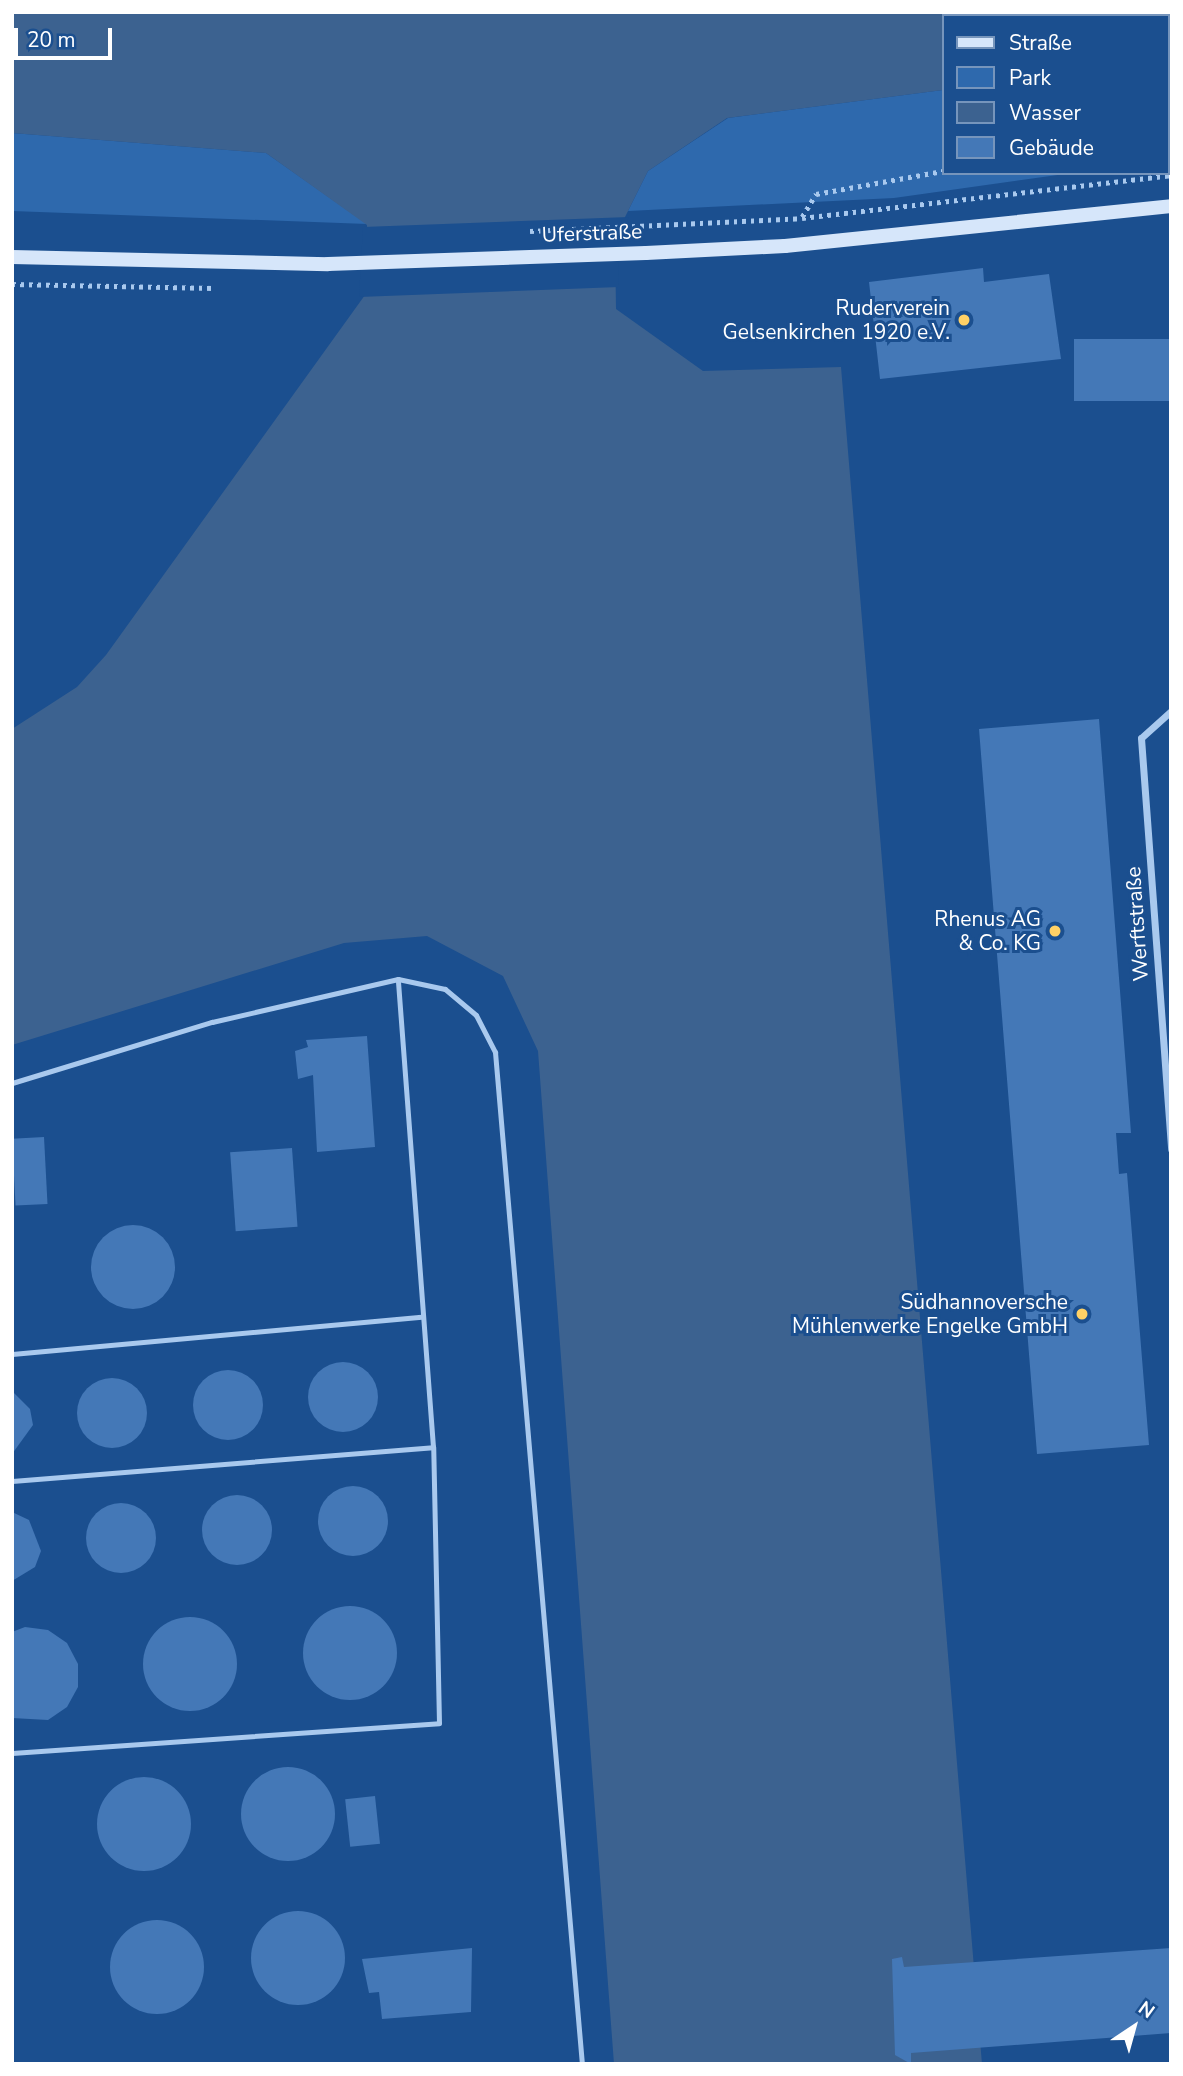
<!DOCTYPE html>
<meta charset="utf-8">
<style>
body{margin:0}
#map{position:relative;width:1183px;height:2076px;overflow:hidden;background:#1b4f8f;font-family:"Nunito Sans",sans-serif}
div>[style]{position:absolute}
.green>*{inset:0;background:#2e69ad;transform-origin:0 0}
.water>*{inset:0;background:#3c6290}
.pier>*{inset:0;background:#1b4f8f}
.building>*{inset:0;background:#4478b7;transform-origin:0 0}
.round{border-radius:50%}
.path>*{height:4.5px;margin-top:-2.25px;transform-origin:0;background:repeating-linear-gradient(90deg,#a9c9ee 0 3.5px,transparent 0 8.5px)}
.service>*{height:5px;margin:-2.5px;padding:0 2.5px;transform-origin:2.5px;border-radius:2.5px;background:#a9c9ee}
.minor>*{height:7px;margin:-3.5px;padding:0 3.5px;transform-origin:3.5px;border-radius:3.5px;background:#a9c9ee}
.secondary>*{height:14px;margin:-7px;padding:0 7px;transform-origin:7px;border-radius:7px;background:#d6e6fa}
.dots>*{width:19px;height:19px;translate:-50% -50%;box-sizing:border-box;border:4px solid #1b4f8f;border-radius:50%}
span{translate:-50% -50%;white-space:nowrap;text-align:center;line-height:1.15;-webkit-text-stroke:6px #1b4f8f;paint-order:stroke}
.street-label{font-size:21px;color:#fff}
.poi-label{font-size:21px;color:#fff}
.right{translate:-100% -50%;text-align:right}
.frame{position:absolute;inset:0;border:14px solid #fff;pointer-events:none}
.legend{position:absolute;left:942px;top:14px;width:228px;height:161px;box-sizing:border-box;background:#1b4f8f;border:2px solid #7695bc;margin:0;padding:9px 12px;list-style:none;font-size:21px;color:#fff}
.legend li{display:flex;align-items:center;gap:14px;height:35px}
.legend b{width:35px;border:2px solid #7695bc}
.north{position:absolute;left:1099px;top:1992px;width:70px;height:70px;-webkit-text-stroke:5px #1b4f8f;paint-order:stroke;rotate:36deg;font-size:19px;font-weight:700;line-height:28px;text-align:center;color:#fff}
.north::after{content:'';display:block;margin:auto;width:24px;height:32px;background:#fff;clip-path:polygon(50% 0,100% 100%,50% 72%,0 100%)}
.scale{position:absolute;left:14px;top:28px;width:98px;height:32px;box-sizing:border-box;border:4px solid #fff;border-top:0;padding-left:9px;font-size:21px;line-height:24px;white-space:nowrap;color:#fff;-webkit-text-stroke:5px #1b4f8f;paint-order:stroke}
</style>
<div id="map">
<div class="green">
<div style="left:1171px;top:61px;width:105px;height:4px;rotate:90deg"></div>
<div style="clip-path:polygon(943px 90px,943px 173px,1072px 173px,894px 198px,628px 211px,648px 171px,728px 118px)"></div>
<div style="clip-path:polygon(12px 133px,266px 153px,367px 224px,12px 211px)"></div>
</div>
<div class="water">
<div style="clip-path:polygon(12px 12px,1171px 12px,1167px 62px,1167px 16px,943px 16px,943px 90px,727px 118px,648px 171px,615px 237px,616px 309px,703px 371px,841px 367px,982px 2064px,614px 2064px,538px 1051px,503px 976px,427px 936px,344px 943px,12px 1045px,12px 729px,77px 687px,106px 655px,365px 295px,367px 225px,266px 153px,12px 133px)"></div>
</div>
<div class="pier">
<div style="clip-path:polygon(629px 217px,618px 238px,619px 287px,359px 297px,363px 227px)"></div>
</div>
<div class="building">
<div style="clip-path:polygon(983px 268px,984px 282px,1049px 274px,1061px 359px,880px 379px,869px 282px)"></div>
<div style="left:1171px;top:339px;width:62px;height:97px;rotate:90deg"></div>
<div style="clip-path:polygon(1099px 719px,1131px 1133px,1116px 1133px,1119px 1174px,1127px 1173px,1149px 1445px,1037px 1454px,979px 729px)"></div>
<div style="clip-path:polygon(367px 1036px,375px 1147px,317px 1152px,313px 1075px,298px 1079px,295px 1051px,308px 1047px,306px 1040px)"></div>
<div style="left:44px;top:1137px;width:67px;height:32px;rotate:87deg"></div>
<div style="left:292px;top:1148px;width:79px;height:62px;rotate:86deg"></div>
<div class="round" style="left:91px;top:1225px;width:84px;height:84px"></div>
<div class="round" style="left:308px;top:1362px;width:70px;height:70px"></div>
<div class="round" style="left:193px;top:1370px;width:70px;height:70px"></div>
<div class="round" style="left:77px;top:1378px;width:70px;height:70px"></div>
<div style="clip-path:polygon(12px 1391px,30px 1409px,33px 1425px,12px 1454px)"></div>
<div class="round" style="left:318px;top:1486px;width:70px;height:70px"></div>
<div class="round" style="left:202px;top:1495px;width:70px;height:70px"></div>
<div class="round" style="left:86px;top:1503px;width:70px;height:70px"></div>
<div style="clip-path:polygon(12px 1512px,29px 1520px,41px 1551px,35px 1567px,12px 1581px)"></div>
<div class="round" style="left:303px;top:1606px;width:94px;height:94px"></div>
<div class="round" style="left:143px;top:1617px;width:94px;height:94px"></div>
<div style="clip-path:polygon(25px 1627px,48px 1630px,67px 1643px,78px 1664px,78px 1687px,67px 1707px,48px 1720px,12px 1718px,12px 1632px)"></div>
<div class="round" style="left:241px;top:1767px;width:94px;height:94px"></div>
<div class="round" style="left:97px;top:1777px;width:94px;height:94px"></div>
<div style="left:375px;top:1796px;width:48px;height:30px;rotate:84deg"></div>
<div class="round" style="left:251px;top:1911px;width:94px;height:94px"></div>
<div class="round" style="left:110px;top:1920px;width:94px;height:94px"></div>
<div style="clip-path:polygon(472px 1948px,471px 2012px,382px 2019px,379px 1992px,369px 1993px,362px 1959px)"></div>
<div style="clip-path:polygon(1171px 1948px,1171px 2033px,911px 2053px,911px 2064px,895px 2055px,892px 1959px,902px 1957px,904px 1967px)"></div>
</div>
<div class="path">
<div style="left:1167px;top:131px;width:4px"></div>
<div style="left:802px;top:217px;width:27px;rotate:-59deg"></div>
<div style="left:816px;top:194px;width:129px;rotate:-10.3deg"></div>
<div style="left:530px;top:231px;width:272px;rotate:-2.7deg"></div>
<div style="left:802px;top:218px;width:371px;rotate:-6.6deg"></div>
<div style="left:12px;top:284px;width:202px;rotate:1.1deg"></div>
</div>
<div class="service">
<div style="left:12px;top:1083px;width:209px;rotate:-17deg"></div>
<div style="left:212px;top:1022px;width:191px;rotate:-13deg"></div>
<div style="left:398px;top:979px;width:48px;rotate:12deg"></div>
<div style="left:445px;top:989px;width:40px;rotate:40deg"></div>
<div style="left:476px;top:1015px;width:42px;rotate:62.8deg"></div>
<div style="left:495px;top:1052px;width:1016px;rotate:85.09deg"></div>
<div style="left:12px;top:1354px;width:411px;rotate:-5.2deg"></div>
<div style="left:12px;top:1481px;width:422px;rotate:-4.6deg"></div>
<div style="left:12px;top:1753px;width:428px;rotate:-4deg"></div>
<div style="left:439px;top:1723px;width:276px;rotate:-91.2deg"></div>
<div style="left:433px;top:1447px;width:469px;rotate:-94.3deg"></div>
</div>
<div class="minor">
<div style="left:1171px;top:711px;width:40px;rotate:138deg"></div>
<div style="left:1141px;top:738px;width:412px;rotate:85.8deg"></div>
</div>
<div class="secondary">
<div style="left:12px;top:257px;width:316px;rotate:1.3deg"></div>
<div style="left:328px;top:264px;width:318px;rotate:-2deg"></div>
<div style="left:646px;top:253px;width:139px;rotate:-2.9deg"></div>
<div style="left:785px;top:246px;width:388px;rotate:-5.9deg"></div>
</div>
<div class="dots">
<div style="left:964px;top:320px;background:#ffd166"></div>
<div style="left:1055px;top:931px;background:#ffd166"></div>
<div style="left:1082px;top:1314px;background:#ffd166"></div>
</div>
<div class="street-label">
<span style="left:592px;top:233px;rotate:-2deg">Uferstraße</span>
<span style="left:1137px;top:924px;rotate:-94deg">Werftstraße</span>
</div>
<div class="poi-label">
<span class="right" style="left:950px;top:320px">Ruderverein<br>Gelsenkirchen 1920 e.V.</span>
<span class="right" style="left:1041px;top:931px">Rhenus AG<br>&amp; Co. KG</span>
<span class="right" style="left:1068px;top:1314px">Südhannoversche<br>Mühlenwerke Engelke GmbH</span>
</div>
<div class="frame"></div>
<ul class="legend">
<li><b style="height:9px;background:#d6e6fa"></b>Straße</li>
<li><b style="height:19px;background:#2e69ad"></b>Park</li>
<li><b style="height:19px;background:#3c6290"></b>Wasser</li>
<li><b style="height:19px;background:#4478b7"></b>Gebäude</li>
</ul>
<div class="north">N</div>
<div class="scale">20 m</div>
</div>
